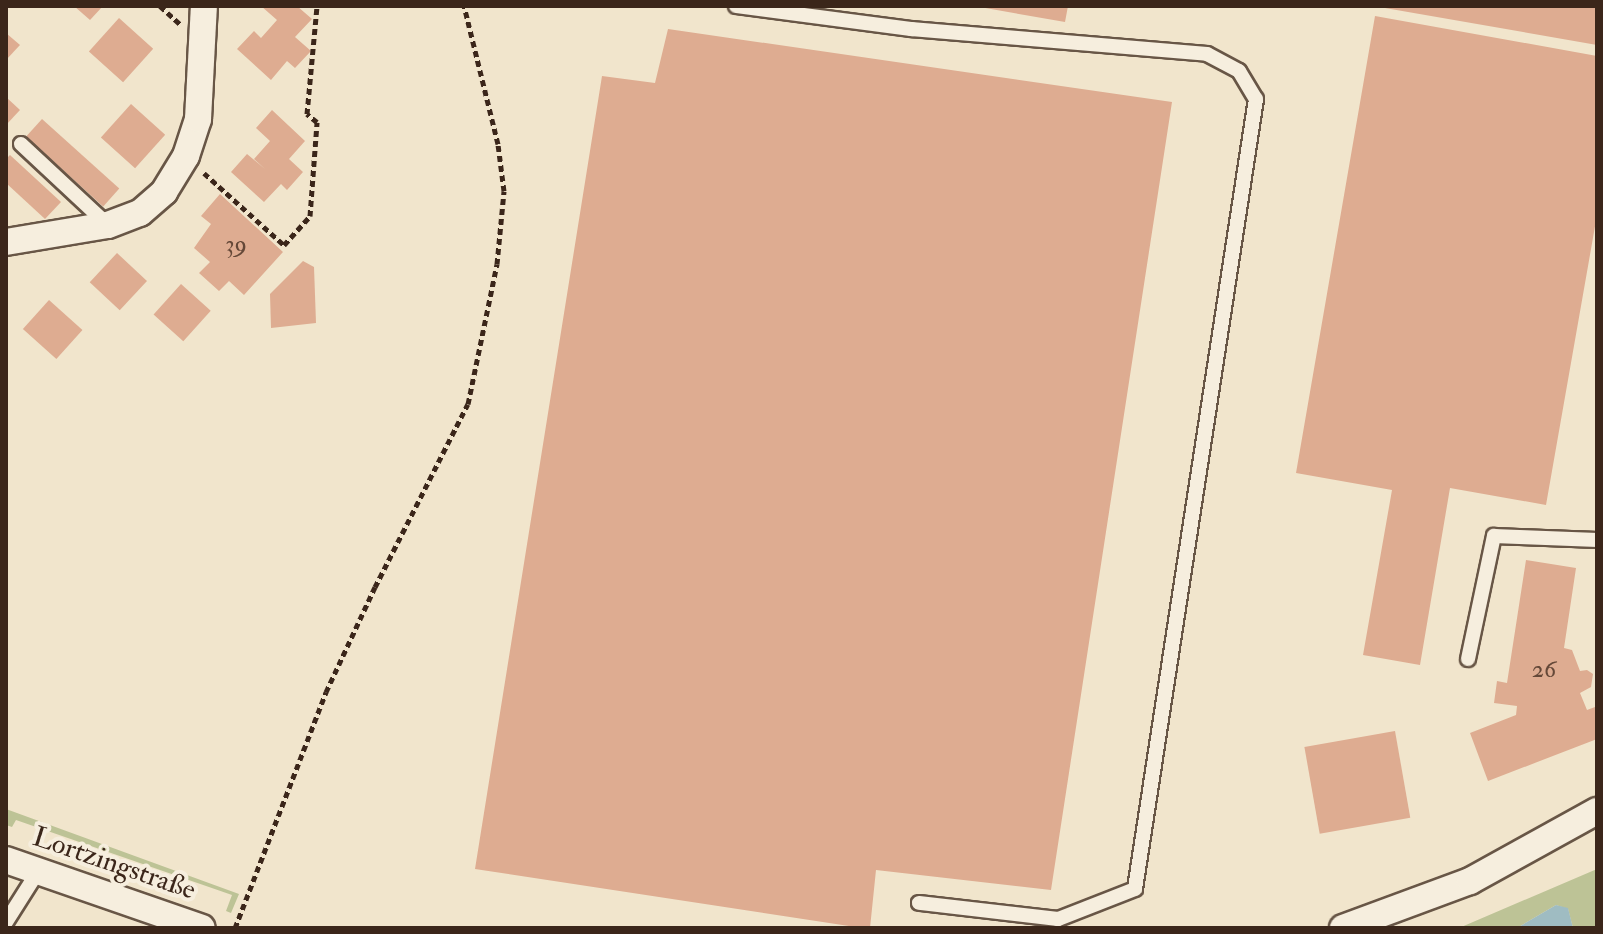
<!DOCTYPE html>
<meta charset="utf-8">
<style>
body{margin:0}
#map{position:relative;width:1603px;height:934px;overflow:hidden;background:#f1e5cc;font-family:"IM FELL Double Pica",serif}
div>[style]{position:absolute}
.green>*{inset:0;background:#bdc396}
.water>*{inset:0;background:#9fbcc2}
.building>*{inset:0;background:#deac91;transform-origin:0 0}
.path>*{height:5px;margin-top:-2.5px;transform-origin:0;background:repeating-linear-gradient(90deg,#3b261a 0 6px,transparent 0 10px)}
.roads{filter:drop-shadow(2px 0 #685646) drop-shadow(-2px 0 #685646) drop-shadow(0 2px #685646) drop-shadow(0 -2px #685646)}
.service>*{height:14px;margin:-7px;padding:0 7px;transform-origin:7px;border-radius:7px;background:#f6eede}
.minor>*{height:26px;margin:-13px;padding:0 13px;transform-origin:13px;border-radius:13px;background:#f6eede}
span{translate:-50% -50%;white-space:nowrap;text-align:center;line-height:1.15;-webkit-text-stroke:8px #f6eede;paint-order:stroke}
.number-label{font-size:24px;color:#644838}
.number-label span{-webkit-text-stroke-width:0}
.street-label{font-size:28px;color:#3b261a}
.frame{position:absolute;inset:0;border:8px solid #3b261a;pointer-events:none}
</style>
<div id="map">
<div class="green">
<div style="clip-path:polygon(6px 809px,239px 894px,231px 913px,226px 911px,232px 895px,16px 820px,12px 827px,6px 825px)"></div>
<div style="clip-path:polygon(1597px 869px,1597px 928px,1573px 928px,1568px 909px,1556px 905px,1517px 928px,1459px 928px)"></div>
</div>
<div class="water">
<div style="clip-path:polygon(1556px 905px,1568px 908px,1573px 928px,1517px 928px)"></div>
</div>
<div class="building">
<div style="clip-path:polygon(74px 6px,103px 6px,90px 20px)"></div>
<div style="clip-path:polygon(261px 6px,297px 6px,312px 19px,295px 37px,311px 51px,295px 68px,287px 61px,271px 80px,237px 49px,254px 31px,261px 38px,277px 20px)"></div>
<div style="clip-path:polygon(974px 6px,1068px 6px,1065px 22px)"></div>
<div style="clip-path:polygon(1386px 6px,1597px 6px,1597px 45px,1385px 8px)"></div>
<div style="clip-path:polygon(1375px 16px,1597px 56px,1597px 215px,1546px 505px,1450px 488px,1420px 665px,1363px 655px,1392px 490px,1296px 473px)"></div>
<div style="left:119px;top:18px;width:46px;height:45px;rotate:42deg"></div>
<div style="clip-path:polygon(668px 29px,1172px 102px,1051px 890px,876px 870px,870px 928px,862px 928px,475px 869px,602px 76px,655px 83px)"></div>
<div style="clip-path:polygon(6px 33px,20px 45px,6px 60px)"></div>
<div style="clip-path:polygon(6px 97px,20px 110px,6px 125px)"></div>
<div style="left:131px;top:104px;width:46px;height:45px;rotate:42deg"></div>
<div style="clip-path:polygon(272px 110px,305px 141px,289px 159px,303px 172px,287px 190px,281px 184px,264px 202px,231px 172px,247px 154px,265px 169px,254px 159px,270px 141px,256px 128px)"></div>
<div style="left:42px;top:119px;width:104px;height:24px;rotate:42deg"></div>
<div style="clip-path:polygon(10px 155px,61px 202px,45px 219px,6px 183px,6px 159px)"></div>
<div style="clip-path:polygon(220px 194px,283px 252px,244px 295px,229px 281px,219px 291px,199px 273px,210px 262px,194px 248px,211px 224px,201px 216px)"></div>
<div style="left:117px;top:253px;width:41px;height:40px;rotate:43deg"></div>
<div style="clip-path:polygon(303px 261px,314px 267px,316px 323px,271px 328px,270px 294px)"></div>
<div style="left:181px;top:284px;width:40px;height:41px;rotate:42deg"></div>
<div style="left:49px;top:300px;width:45px;height:39px;rotate:42deg"></div>
<div style="clip-path:polygon(1526px 560px,1576px 568px,1564px 648px,1572px 650px,1580px 671px,1587px 670px,1593px 674px,1591px 687px,1580px 693px,1587px 710px,1595px 707px,1597px 712px,1597px 739px,1488px 781px,1470px 733px,1516px 715px,1517px 706px,1494px 703px,1497px 681px,1507px 683px)"></div>
<div style="left:1395px;top:731px;width:88px;height:92px;rotate:80deg"></div>
</div>
<div class="path">
<div style="left:160px;top:6px;width:27px;rotate:42deg"></div>
<div style="left:204px;top:173px;width:108px;rotate:42deg"></div>
<div style="left:284px;top:245px;width:39px;rotate:-48deg"></div>
<div style="left:310px;top:216px;width:94px;rotate:-85.7deg"></div>
<div style="left:317px;top:122px;width:13px;rotate:-141deg"></div>
<div style="left:307px;top:114px;width:108px;rotate:-84.7deg"></div>
<div style="left:235px;top:928px;width:253px;rotate:-68.9deg"></div>
<div style="left:326px;top:692px;width:116px;rotate:-65deg"></div>
<div style="left:375px;top:587px;width:205px;rotate:-63.1deg"></div>
<div style="left:468px;top:404px;width:143px;rotate:-78.3deg"></div>
<div style="left:497px;top:264px;width:73px;rotate:-84.5deg"></div>
<div style="left:504px;top:191px;width:47px;rotate:-97.3deg"></div>
<div style="left:498px;top:144px;width:142px;rotate:-103.8deg"></div>
</div>
<div class="roads">
<div class="service">
<div style="left:736px;top:6px;width:177px;rotate:7.5deg"></div>
<div style="left:911px;top:29px;width:297px;rotate:4.8deg"></div>
<div style="left:1207px;top:54px;width:36px;rotate:28deg"></div>
<div style="left:1239px;top:71px;width:33px;rotate:59deg"></div>
<div style="left:1256px;top:99px;width:799px;rotate:98.71deg"></div>
<div style="left:1135px;top:889px;width:83px;rotate:158.7deg"></div>
<div style="left:1058px;top:919px;width:140px;rotate:-173.4deg"></div>
<div style="left:21px;top:144px;width:119px;rotate:43deg"></div>
<div style="left:1468px;top:659px;width:126px;rotate:-78.1deg"></div>
<div style="left:1494px;top:536px;width:103px;rotate:2.2deg"></div>
<div style="left:6px;top:922px;width:58px;rotate:-57.7deg"></div>
</div>
<div class="minor">
<div style="left:6px;top:242px;width:103px;rotate:-9.5deg"></div>
<div style="left:108px;top:225px;width:34px;rotate:-21deg"></div>
<div style="left:140px;top:213px;width:32px;rotate:-41deg"></div>
<div style="left:164px;top:192px;width:42px;rotate:-58.6deg"></div>
<div style="left:186px;top:156px;width:39px;rotate:-72deg"></div>
<div style="left:198px;top:119px;width:113px;rotate:-87deg"></div>
<div style="left:6px;top:860px;width:207px;rotate:19.1deg"></div>
<div style="left:1343px;top:928px;width:135px;rotate:-20.3deg"></div>
<div style="left:1470px;top:881px;width:145px;rotate:-28.9deg"></div>
</div>
</div>
<div class="number-label">
<span style="left:236px;top:245px">39</span>
<span style="left:1544px;top:670px">26</span>
</div>
<div class="street-label">
<span style="left:114px;top:864px;rotate:19deg">Lortzingstraße</span>
</div>
<div class="frame"></div>
</div>
